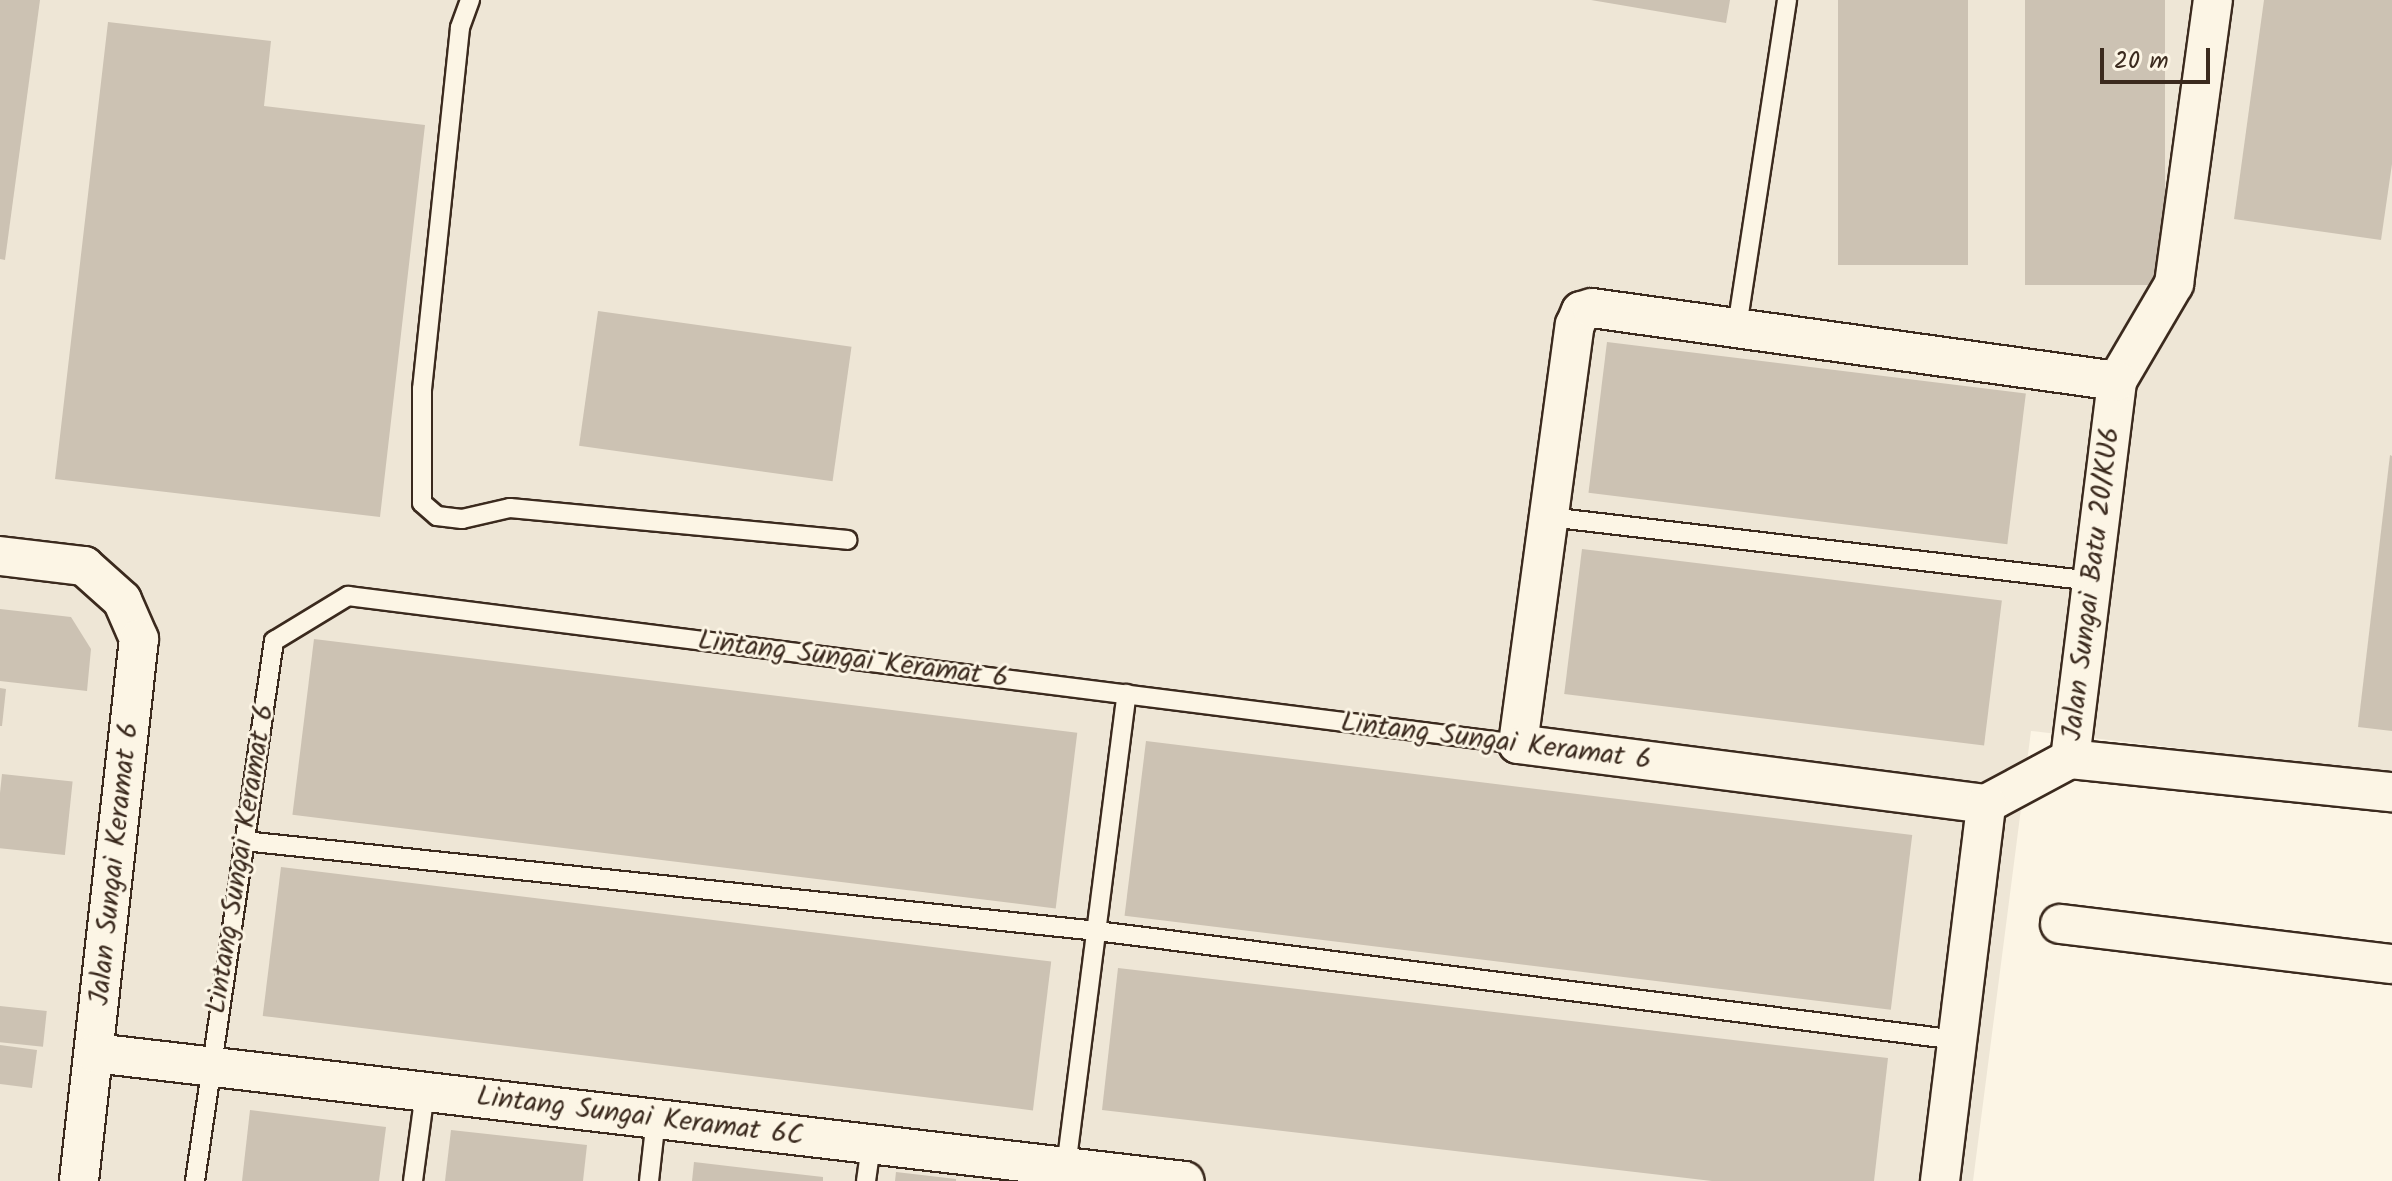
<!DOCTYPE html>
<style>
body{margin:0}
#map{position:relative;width:2392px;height:1181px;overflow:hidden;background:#fcf5e5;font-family:Kalam,sans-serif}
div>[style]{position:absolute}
.built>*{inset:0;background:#eee6d6}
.building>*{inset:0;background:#ccc2b3;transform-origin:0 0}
.roads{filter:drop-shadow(2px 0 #3b2a1e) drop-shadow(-2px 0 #3b2a1e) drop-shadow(0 2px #3b2a1e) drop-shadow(0 -2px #3b2a1e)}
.lane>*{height:18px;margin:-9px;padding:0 9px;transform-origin:9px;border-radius:9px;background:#fcf5e5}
.street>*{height:38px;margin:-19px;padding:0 19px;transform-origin:19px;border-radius:19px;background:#fcf5e5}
span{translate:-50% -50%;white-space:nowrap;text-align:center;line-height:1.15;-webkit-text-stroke:6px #fcf5e5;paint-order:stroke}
.street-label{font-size:28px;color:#3b2a1e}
.scale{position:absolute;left:2100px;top:48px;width:110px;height:36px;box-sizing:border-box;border:4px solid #3b2a1e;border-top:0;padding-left:10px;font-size:24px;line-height:28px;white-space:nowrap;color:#3b2a1e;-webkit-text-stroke:6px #fcf5e5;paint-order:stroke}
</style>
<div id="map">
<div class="built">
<div style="clip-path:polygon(0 0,2392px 0,2392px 773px,2031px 731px,1973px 1181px,0 1181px)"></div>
</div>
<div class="building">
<div style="clip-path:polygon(0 0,40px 0,5px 260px,0 259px)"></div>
<div style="clip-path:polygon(1591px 0,1730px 0,1726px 23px)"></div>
<div style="left:1838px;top:0;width:130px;height:265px"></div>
<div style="left:2025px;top:0;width:140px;height:285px"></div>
<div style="clip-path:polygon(2264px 0,2392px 0,2392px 164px,2381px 240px,2234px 219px)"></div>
<div style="clip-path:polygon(108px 22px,271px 41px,264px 106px,425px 125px,380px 517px,55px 479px)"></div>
<div style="left:598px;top:311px;width:256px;height:136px;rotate:8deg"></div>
<div style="left:1607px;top:342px;width:422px;height:152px;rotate:7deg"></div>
<div style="clip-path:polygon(2390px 455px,2392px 456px,2392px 731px,2358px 727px)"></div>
<div style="left:1582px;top:549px;width:423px;height:146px;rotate:7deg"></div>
<div style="clip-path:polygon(0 609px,71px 617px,91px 649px,87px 691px,0 681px)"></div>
<div style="left:314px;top:639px;width:769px;height:177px;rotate:7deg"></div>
<div style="clip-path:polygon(0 688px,6px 689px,2px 726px,0 726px)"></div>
<div style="left:1146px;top:741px;width:772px;height:176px;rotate:7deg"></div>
<div style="left:2px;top:774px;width:71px;height:74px;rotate:6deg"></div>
<div style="left:281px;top:867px;width:776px;height:150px;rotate:7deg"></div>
<div style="clip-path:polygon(1118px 968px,1888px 1058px,1874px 1181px,1712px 1181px,1102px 1110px)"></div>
<div style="left:0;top:1006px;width:47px;height:36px;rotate:6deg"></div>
<div style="clip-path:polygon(0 1045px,37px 1050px,32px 1088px,0 1084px)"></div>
<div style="clip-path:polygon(250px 1110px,386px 1127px,379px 1181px,242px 1181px)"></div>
<div style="clip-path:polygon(451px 1130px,587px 1145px,583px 1181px,445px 1181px)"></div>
<div style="clip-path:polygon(694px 1162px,823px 1177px,823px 1181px,692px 1181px)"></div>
<div style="clip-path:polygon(896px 1172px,956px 1179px,956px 1181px,895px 1181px)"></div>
</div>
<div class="roads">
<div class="lane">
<div style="left:470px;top:0;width:30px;rotate:110deg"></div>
<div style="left:460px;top:28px;width:363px;rotate:96deg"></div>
<div style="left:422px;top:389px;width:114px;rotate:90deg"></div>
<div style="left:422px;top:503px;width:20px;rotate:41deg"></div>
<div style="left:437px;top:516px;width:25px;rotate:7deg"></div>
<div style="left:462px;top:519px;width:49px;rotate:-12.9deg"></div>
<div style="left:510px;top:508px;width:339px;rotate:5.4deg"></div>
<div style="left:1737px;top:327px;width:331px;rotate:-81.3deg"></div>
<div style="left:1549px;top:517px;width:547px;rotate:6.72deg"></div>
<div style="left:244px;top:841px;width:858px;rotate:6.02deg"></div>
<div style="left:1097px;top:931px;width:867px;rotate:7.22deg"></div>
<div style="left:1066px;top:1167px;width:477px;rotate:-82.7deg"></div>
<div style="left:195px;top:1181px;width:546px;rotate:-81.68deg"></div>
<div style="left:274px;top:641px;width:87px;rotate:-31.3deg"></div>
<div style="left:348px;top:596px;width:1179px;rotate:7.21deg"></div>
<div style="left:413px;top:1181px;width:90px;rotate:-82.3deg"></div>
<div style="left:649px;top:1181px;width:62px;rotate:-83.6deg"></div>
<div style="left:866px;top:1181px;width:37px;rotate:-82deg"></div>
</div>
<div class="street">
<div style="left:0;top:556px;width:85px;rotate:6.8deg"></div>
<div style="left:84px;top:566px;width:51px;rotate:41.8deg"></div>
<div style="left:122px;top:600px;width:43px;rotate:66.4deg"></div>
<div style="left:139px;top:639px;width:545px;rotate:96.32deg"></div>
<div style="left:2070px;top:759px;width:381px;rotate:-82.9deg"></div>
<div style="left:2117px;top:381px;width:113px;rotate:-59.6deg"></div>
<div style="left:2174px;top:284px;width:287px;rotate:-82.2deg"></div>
<div style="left:2070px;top:759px;width:324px;rotate:5.9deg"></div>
<div style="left:1986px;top:804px;width:472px;rotate:-172.7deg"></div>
<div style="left:1518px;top:744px;width:423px;rotate:-82.3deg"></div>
<div style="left:1575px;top:325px;width:15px;rotate:-67deg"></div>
<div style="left:1581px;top:311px;width:11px;rotate:-15deg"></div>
<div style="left:1592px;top:308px;width:530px;rotate:7.92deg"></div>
<div style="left:1986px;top:804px;width:95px;rotate:-28.2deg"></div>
<div style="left:2060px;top:924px;width:334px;rotate:6.9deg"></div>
<div style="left:95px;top:1053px;width:1097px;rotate:6.7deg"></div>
<div style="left:1940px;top:1181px;width:380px;rotate:-83deg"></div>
</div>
</div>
<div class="street-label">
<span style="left:2092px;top:584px;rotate:-83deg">Jalan Sungai Batu 20/KU6</span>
<span style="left:853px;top:660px;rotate:7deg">Lintang Sungai Keramat 6</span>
<span style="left:1496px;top:742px;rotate:7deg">Lintang Sungai Keramat 6</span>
<span style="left:241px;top:859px;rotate:-81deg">Lintang Sungai Keramat 6</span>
<span style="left:115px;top:864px;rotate:-84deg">Jalan Sungai Keramat 6</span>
<span style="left:640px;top:1117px;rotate:7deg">Lintang Sungai Keramat 6C</span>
</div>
<div class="scale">20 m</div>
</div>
